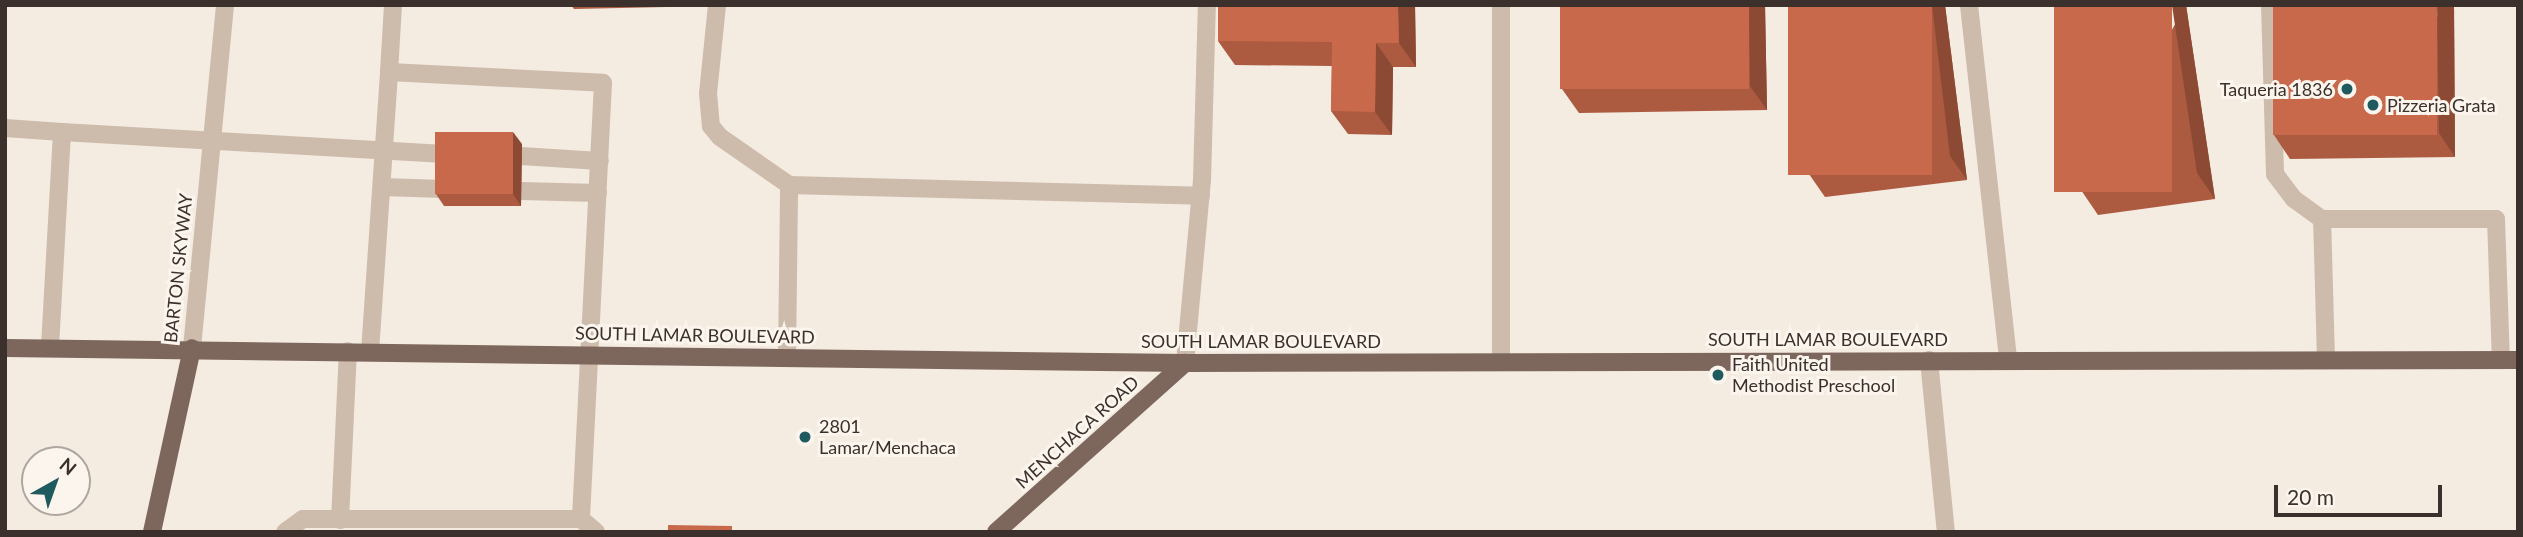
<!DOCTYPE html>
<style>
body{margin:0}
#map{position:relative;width:2523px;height:537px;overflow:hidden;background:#f4ebe1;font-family:Lato,sans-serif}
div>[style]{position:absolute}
.minor>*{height:18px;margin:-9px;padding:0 9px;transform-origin:9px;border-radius:9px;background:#cdbbac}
.major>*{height:18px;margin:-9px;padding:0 9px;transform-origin:9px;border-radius:9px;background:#7d675c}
.wall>*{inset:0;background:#ac5a40}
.shaded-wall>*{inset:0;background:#8c4a34}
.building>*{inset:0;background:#c8694b;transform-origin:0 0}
.dots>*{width:19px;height:19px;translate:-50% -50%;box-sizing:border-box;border:4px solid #fbf5ee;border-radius:50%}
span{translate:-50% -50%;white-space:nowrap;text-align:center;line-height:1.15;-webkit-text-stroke:6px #fbf5ee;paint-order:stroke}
.poi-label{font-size:18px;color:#3b302b}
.right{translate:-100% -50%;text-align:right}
.left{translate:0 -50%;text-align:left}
.street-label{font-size:18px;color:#3b302b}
.frame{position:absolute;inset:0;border:7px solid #3b302b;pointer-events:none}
.north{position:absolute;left:21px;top:446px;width:70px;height:70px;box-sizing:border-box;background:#fbf5ee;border:2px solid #aea6a0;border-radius:50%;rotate:40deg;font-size:19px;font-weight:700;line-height:28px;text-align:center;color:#3b302b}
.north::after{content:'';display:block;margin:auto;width:24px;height:32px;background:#1f5a5e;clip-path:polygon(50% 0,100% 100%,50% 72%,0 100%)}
.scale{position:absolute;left:2274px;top:485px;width:168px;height:32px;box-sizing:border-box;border:4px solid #3b302b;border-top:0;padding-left:9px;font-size:21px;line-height:24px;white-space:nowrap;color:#3b302b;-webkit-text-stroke:5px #fbf5ee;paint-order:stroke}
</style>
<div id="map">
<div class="minor">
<div style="left:393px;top:5px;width:67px;rotate:93.4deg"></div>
<div style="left:389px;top:72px;width:214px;rotate:2.9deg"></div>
<div style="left:603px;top:83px;width:437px;rotate:92.9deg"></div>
<div style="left:717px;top:5px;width:88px;rotate:95.8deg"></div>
<div style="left:708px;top:93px;width:33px;rotate:85deg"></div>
<div style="left:711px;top:126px;width:14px;rotate:51deg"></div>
<div style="left:720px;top:137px;width:84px;rotate:34.8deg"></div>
<div style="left:1969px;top:5px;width:357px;rotate:83.7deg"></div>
<div style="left:2270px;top:5px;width:169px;rotate:88.3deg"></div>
<div style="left:2275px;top:174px;width:31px;rotate:53deg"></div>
<div style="left:2294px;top:199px;width:34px;rotate:36deg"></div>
<div style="left:5px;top:128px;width:57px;rotate:4deg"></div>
<div style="left:62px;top:132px;width:216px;rotate:93.2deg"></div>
<div style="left:62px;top:132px;width:383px;rotate:3.3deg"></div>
<div style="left:521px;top:156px;width:79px;rotate:3.6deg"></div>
<div style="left:382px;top:187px;width:62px;rotate:1.8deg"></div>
<div style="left:521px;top:191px;width:77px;rotate:1.5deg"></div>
<div style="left:192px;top:348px;width:345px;rotate:-84.5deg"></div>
<div style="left:370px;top:352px;width:281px;rotate:-86.1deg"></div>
<div style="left:787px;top:358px;width:173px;rotate:-89.3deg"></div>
<div style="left:789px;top:185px;width:412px;rotate:1.5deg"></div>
<div style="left:1501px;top:360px;width:355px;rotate:-90deg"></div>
<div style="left:1929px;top:360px;width:173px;rotate:84.4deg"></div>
<div style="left:2326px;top:360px;width:141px;rotate:-91.6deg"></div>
<div style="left:2322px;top:219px;width:174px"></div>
<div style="left:2496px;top:219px;width:141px;rotate:88deg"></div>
<div style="left:1185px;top:363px;width:184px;rotate:-84.7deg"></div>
<div style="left:1202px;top:180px;width:175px;rotate:-88.4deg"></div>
<div style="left:340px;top:520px;width:169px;rotate:-87.3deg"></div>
<div style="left:285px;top:532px;width:22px;rotate:-36deg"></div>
<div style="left:303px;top:519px;width:278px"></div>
<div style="left:581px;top:519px;width:20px;rotate:41deg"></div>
</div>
<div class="major">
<div style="left:5px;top:348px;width:1180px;rotate:0.73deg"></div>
<div style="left:1185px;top:363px;width:1333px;rotate:-0.13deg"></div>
<div style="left:152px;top:532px;width:188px;rotate:-77.7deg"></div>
<div style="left:996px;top:532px;width:254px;rotate:-41.8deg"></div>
</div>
<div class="wall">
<div style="clip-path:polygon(571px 5px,666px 5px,666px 7px,574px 9px)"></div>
<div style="clip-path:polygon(1415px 5px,1416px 67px,1393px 67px,1392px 135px,1348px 134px,1331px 111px,1332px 66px,1235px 65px,1218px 41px)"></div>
<div style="clip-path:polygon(1765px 5px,1767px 110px,1579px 113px,1562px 89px)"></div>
<div style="clip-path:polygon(1788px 5px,1945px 5px,1967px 180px,1825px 197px,1809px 174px)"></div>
<div style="clip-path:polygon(2186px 5px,2215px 199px,2098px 215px,2081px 190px)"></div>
<div style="clip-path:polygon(2454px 5px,2455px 157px,2290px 159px,2274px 135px)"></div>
<div style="clip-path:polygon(522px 144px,521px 206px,444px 206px,436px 194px)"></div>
</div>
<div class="shaded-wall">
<div style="clip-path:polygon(1398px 5px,1415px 5px,1416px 67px,1399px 43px)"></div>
<div style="clip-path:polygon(1749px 5px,1765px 5px,1767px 110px,1750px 86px)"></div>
<div style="clip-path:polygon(1932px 5px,1945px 5px,1967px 180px,1950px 156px)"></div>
<div style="clip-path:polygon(2172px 5px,2186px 5px,2215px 199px,2197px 173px)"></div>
<div style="clip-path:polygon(2437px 5px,2454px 5px,2455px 157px,2439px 133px)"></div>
<div style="clip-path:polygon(1376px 43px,1393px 67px,1392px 135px,1375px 112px)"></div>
<div style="clip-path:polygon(513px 132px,522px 144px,521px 206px,513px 194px)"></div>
</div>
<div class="building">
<div style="clip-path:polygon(1218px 5px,1398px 5px,1399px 43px,1376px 43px,1375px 112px,1331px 111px,1332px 42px,1218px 41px)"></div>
<div style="left:1560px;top:5px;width:189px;height:84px"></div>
<div style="left:1788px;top:5px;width:144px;height:170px"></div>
<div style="left:2054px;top:5px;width:118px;height:187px"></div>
<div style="left:2273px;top:5px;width:164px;height:130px"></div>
<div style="left:435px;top:132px;width:78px;height:62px"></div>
<div style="clip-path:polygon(668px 525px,732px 526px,732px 532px,668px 532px)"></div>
</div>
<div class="dots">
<div style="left:2347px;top:89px;background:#1f5a5e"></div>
<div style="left:2373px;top:105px;background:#1f5a5e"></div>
<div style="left:1718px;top:375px;background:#1f5a5e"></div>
<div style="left:805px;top:437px;background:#1f5a5e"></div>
</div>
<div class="poi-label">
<span class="right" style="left:2333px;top:89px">Taqueria 1836</span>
<span class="left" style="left:2387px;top:105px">Pizzeria Grata</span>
<span class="left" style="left:1732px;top:375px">Faith United<br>Methodist Preschool</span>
<span class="left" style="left:819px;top:437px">2801<br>Lamar/Menchaca</span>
</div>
<div class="street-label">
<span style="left:178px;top:268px;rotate:-84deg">BARTON SKYWAY</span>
<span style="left:695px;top:335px;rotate:1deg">SOUTH LAMAR BOULEVARD</span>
<span style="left:1828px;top:339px">SOUTH LAMAR BOULEVARD</span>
<span style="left:1261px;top:341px">SOUTH LAMAR BOULEVARD</span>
<span style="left:1077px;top:432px;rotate:-42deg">MENCHACA ROAD</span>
</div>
<div class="frame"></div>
<div class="north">N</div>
<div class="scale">20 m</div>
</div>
